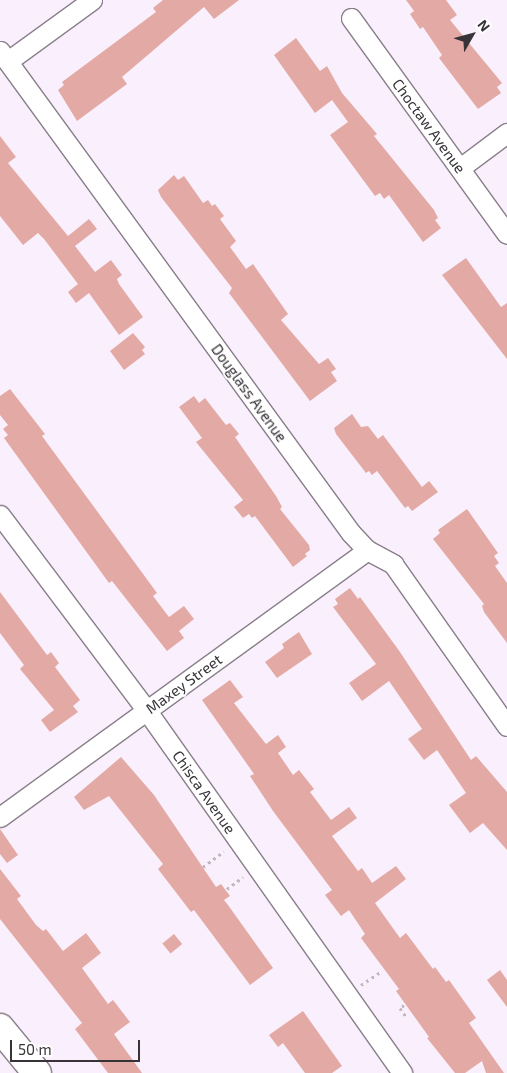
<!DOCTYPE html>
<style>
body{margin:0}
#map{position:relative;width:507px;height:1073px;overflow:hidden;background:#faeffc;font-family:"Exo 2",sans-serif}
div>[style]{position:absolute}
.building>*{inset:0;background:#e3aaa5;transform-origin:0 0}
.path>*{height:3px;margin-top:-1.5px;transform-origin:0;background:repeating-linear-gradient(90deg,#bfb6c0 0 2.5px,transparent 0 6.5px)}
.roads{filter:drop-shadow(1px 0 #897f8a) drop-shadow(-1px 0 #897f8a) drop-shadow(0 1px #897f8a) drop-shadow(0 -1px #897f8a)}
.street>*{height:19px;margin:-9.5px;padding:0 9.5px;transform-origin:9.5px;border-radius:9.5px;background:#fff}
.secondary>*{height:28px;margin:-14px;padding:0 14px;transform-origin:14px;border-radius:14px;background:#fff}
span{translate:-50% -50%;white-space:nowrap;text-align:center;line-height:1.15;-webkit-text-stroke:4px #fff;paint-order:stroke}
.street-label{font-size:15px;color:#373338}
.north{position:absolute;left:447px;top:10px;width:50px;height:50px;-webkit-text-stroke:4px #fff;paint-order:stroke;rotate:52deg;font-size:14px;font-weight:700;line-height:20px;text-align:center;color:#373338}
.north::after{content:'';display:block;margin:auto;width:18px;height:22px;background:#373338;clip-path:polygon(50% 0,100% 100%,50% 72%,0 100%)}
.scale{position:absolute;left:10px;top:1040px;width:130px;height:22px;box-sizing:border-box;border:2px solid #373338;border-top:0;padding-left:6px;font-size:15px;line-height:18px;white-space:nowrap;color:#373338;-webkit-text-stroke:4px #fff;paint-order:stroke}
</style>
<div id="map">
<div class="building">
<div style="clip-path:polygon(163px 0,239px 0,214px 19px,204px 7px,122px 77px,127px 84px,77px 121px,58px 90px,64px 85px,62px 82px,156px 12px,153px 8px)"></div>
<div style="clip-path:polygon(406px 0,446px 0,457px 15px,450px 20px,502px 83px,497px 87px,501px 93px,478px 109px,439px 58px,442px 55px,423px 27px,420px 29px,410px 14px,414px 11px)"></div>
<div style="clip-path:polygon(296px 38px,320px 71px,327px 66px,342px 93px,377px 134px,374px 136px,434px 210px,438px 218px,435px 220px,441px 228px,423px 242px,389px 195px,384px 199px,380px 193px,375px 196px,330px 135px,348px 122px,332px 100px,315px 113px,274px 55px)"></div>
<div style="clip-path:polygon(0 136px,16px 157px,8px 163px,68px 236px,89px 219px,97px 229px,75px 246px,95px 272px,111px 260px,122px 275px,117px 279px,119px 284px,143px 317px,119px 335px,89px 293px,76px 303px,68px 292px,78px 284px,44px 239px,38px 233px,23px 245px,0 216px)"></div>
<div style="clip-path:polygon(174px 175px,178px 180px,184px 176px,203px 203px,208px 200px,212px 206px,215px 204px,224px 216px,220px 219px,236px 241px,230px 247px,246px 269px,253px 264px,288px 314px,281px 320px,319px 364px,328px 358px,336px 369px,331px 372px,337px 381px,310px 401px,229px 293px,232px 288px,161px 197px,158px 190px)"></div>
<div style="clip-path:polygon(466px 258px,501px 307px,507px 303px,507px 359px,442px 275px)"></div>
<div style="clip-path:polygon(133px 333px,145px 347px,142px 350px,145px 354px,124px 370px,110px 351px)"></div>
<div style="clip-path:polygon(10px 389px,45px 434px,42px 436px,157px 593px,153px 596px,169px 617px,184px 606px,194px 619px,179px 631px,184px 638px,167px 651px,112px 581px,109px 583px,4px 438px,8px 435px,3px 429px,8px 425px,0 415px,0 396px)"></div>
<div style="clip-path:polygon(194px 396px,199px 403px,205px 398px,226px 425px,230px 423px,239px 434px,235px 437px,276px 496px,282px 507px,280px 509px,309px 545px,310px 550px,305px 554px,307px 556px,293px 567px,255px 516px,252px 518px,249px 514px,243px 518px,234px 507px,243px 500px,196px 442px,202px 438px,179px 407px)"></div>
<div style="clip-path:polygon(352px 414px,361px 427px,368px 426px,378px 439px,383px 435px,422px 487px,429px 481px,438px 492px,412px 511px,408px 506px,405px 508px,377px 471px,372px 475px,369px 471px,366px 473px,336px 434px,334px 428px)"></div>
<div style="clip-path:polygon(467px 509px,498px 553px,494px 556px,499px 563px,495px 566px,507px 583px,507px 643px,484px 612px,482px 606px,484px 604px,433px 539px,440px 533px,438px 530px)"></div>
<div style="clip-path:polygon(350px 588px,358px 599px,360px 597px,400px 652px,471px 760px,476px 756px,507px 792px,507px 850px,483px 823px,470px 833px,449px 805px,466px 793px,437px 750px,424px 760px,408px 739px,422px 729px,389px 681px,362px 701px,349px 683px,376px 664px,333px 607px,338px 604px,335px 599px)"></div>
<div style="clip-path:polygon(0 592px,47px 655px,51px 652px,59px 663px,55px 667px,80px 700px,73px 706px,78px 712px,50px 732px,41px 720px,54px 710px,20px 669px,24px 665px,0 633px)"></div>
<div style="clip-path:polygon(299px 632px,312px 654px,277px 678px,265px 662px,284px 648px,282px 644px)"></div>
<div style="clip-path:polygon(230px 680px,243px 697px,234px 703px,266px 744px,278px 735px,286px 747px,278px 753px,293px 775px,299px 770px,314px 789px,310px 792px,331px 820px,349px 807px,357px 818px,332px 836px,358px 871px,362px 868px,372px 883px,396px 866px,406px 879px,375px 903px,400px 938px,406px 933px,433px 969px,435px 967px,446px 982px,449px 980px,476px 1018px,469px 1023px,504px 1073px,486px 1073px,482px 1061px,465px 1073px,455px 1073px,427px 1038px,429px 1037px,396px 991px,399px 989px,361px 938px,365px 934px,349px 910px,341px 916px,325px 895px,332px 890px,273px 811px,250px 776px,254px 774px,202px 700px)"></div>
<div style="clip-path:polygon(121px 757px,154px 795px,216px 887px,221px 884px,230px 896px,224px 900px,228px 905px,273px 968px,250px 985px,194px 910px,191px 912px,158px 869px,163px 864px,109px 796px,84px 810px,74px 797px)"></div>
<div style="clip-path:polygon(0 829px,18px 855px,7px 863px,0 854px)"></div>
<div style="clip-path:polygon(0 869px,21px 896px,17px 899px,36px 925px,43px 931px,46px 929px,63px 951px,86px 933px,101px 953px,82px 968px,108px 1004px,113px 1000px,130px 1022px,114px 1034px,142px 1073px,108px 1073px,75px 1029px,82px 1023px,0 919px)"></div>
<div style="left:174px;top:934px;width:13px;height:15px;rotate:51deg"></div>
<div style="clip-path:polygon(500px 970px,507px 980px,507px 1007px,487px 980px)"></div>
<div style="clip-path:polygon(303px 1011px,342px 1066px,332px 1073px,305px 1073px,283px 1043px,278px 1047px,269px 1035px)"></div>
</div>
<div class="path">
<div style="left:203px;top:867px;width:26px;rotate:-37deg"></div>
<div style="left:227px;top:889px;width:20px;rotate:-37deg"></div>
<div style="left:361px;top:985px;width:23px;rotate:-34deg"></div>
<div style="left:404px;top:1005px;width:5px;rotate:143deg"></div>
<div style="left:400px;top:1008px;width:11px;rotate:56deg"></div>
</div>
<div class="roads">
<div class="street">
<div style="left:351px;top:18px;width:266px;rotate:54.2deg"></div>
<div style="left:0;top:51px;width:596px;rotate:53.94deg"></div>
<div style="left:351px;top:533px;width:23px;rotate:47deg"></div>
<div style="left:367px;top:550px;width:30px;rotate:28deg"></div>
<div style="left:393px;top:564px;width:198px;rotate:54.9deg"></div>
<div style="left:8px;top:61px;width:104px;rotate:-36deg"></div>
<div style="left:460px;top:168px;width:59px;rotate:-36.7deg"></div>
<div style="left:0;top:515px;width:245px;rotate:53.1deg"></div>
<div style="left:147px;top:711px;width:443px;rotate:54.8deg"></div>
<div style="left:0;top:817px;width:454px;rotate:-36deg"></div>
</div>
<div class="secondary">
<div style="left:0;top:1028px;width:58px;rotate:50.6deg"></div>
</div>
</div>
<div class="street-label">
<span style="left:429px;top:126px;rotate:54deg">Choctaw Avenue</span>
<span style="left:249px;top:393px;rotate:54deg">Douglass Avenue</span>
<span style="left:184px;top:684px;rotate:-36deg">Maxey Street</span>
<span style="left:204px;top:792px;rotate:55deg">Chisca Avenue</span>
</div>
<div class="north">N</div>
<div class="scale">50 m</div>
</div>
